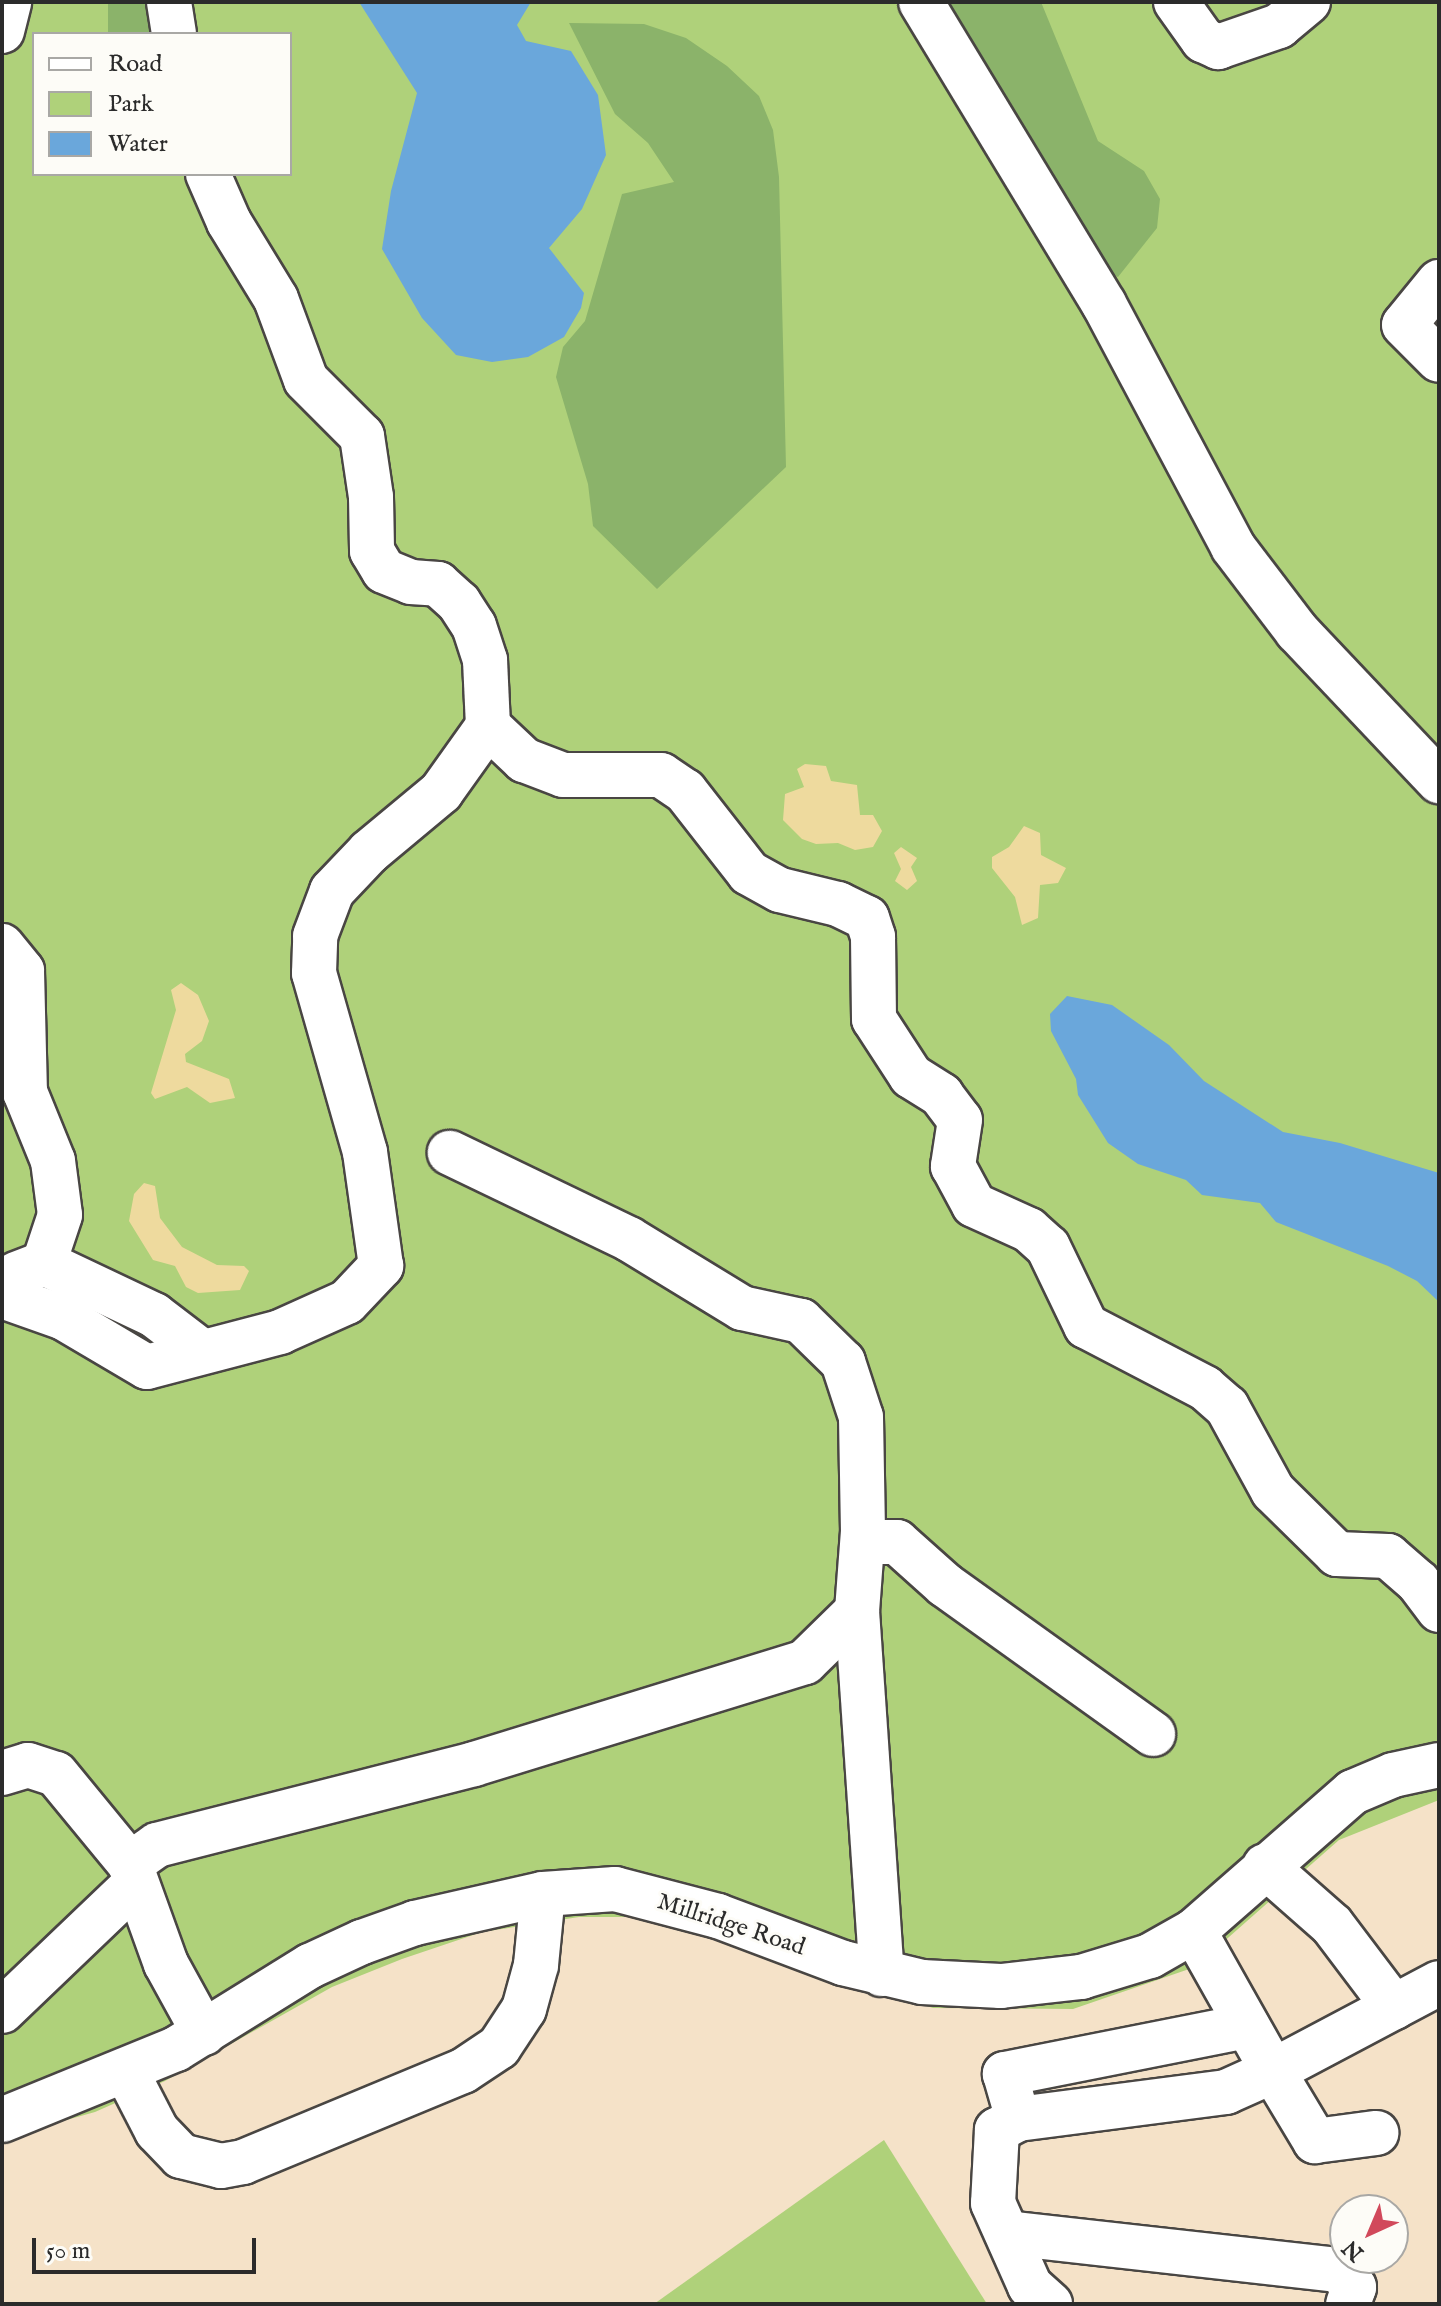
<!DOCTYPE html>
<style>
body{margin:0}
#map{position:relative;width:1441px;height:2306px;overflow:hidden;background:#f5e2c8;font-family:"IM FELL English",serif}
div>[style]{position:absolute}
.green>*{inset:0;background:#afd17a}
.forest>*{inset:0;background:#8bb36a;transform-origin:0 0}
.sand>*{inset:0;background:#eeda9e}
.water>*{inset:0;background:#6aa7db}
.roads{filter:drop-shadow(2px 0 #494643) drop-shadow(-2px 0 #494643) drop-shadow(0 2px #494643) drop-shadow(0 -2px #494643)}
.minor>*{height:44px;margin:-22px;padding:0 22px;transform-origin:22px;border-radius:22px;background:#fff}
span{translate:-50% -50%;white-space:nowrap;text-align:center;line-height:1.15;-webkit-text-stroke:6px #fdfcf7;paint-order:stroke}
.street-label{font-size:24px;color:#2b2b2b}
.frame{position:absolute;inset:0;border:4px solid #2b2b2b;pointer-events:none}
.legend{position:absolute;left:32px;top:32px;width:260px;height:144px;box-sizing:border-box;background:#fdfcf7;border:2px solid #a9a8a5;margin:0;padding:10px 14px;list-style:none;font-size:24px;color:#2b2b2b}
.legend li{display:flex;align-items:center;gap:16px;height:40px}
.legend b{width:40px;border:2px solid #a9a8a5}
.north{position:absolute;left:1329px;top:2194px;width:80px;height:80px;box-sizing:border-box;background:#fdfcf7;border:2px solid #a9a8a5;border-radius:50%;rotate:224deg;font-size:22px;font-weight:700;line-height:32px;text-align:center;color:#2b2b2b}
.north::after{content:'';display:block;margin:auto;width:28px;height:36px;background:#d1495b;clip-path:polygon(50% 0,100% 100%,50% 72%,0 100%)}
.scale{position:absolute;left:32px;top:2238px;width:224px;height:36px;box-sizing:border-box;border:4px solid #2b2b2b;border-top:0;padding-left:10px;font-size:24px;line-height:28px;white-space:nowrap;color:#2b2b2b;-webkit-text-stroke:6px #fdfcf7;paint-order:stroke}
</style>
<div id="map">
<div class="green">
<div style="clip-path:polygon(evenodd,2px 2px,1439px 2px,1439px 1800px,1339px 1840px,1195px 1967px,1073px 2009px,933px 2008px,649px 1917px,579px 1917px,482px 1932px,402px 1959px,332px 1987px,165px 2081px,95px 2112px,2px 2138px,2px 2px,34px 34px,290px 34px,290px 174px,34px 174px,34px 34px)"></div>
<div style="clip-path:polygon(884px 2140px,987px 2304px,654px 2304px)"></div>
</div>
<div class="forest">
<div style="left:108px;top:2px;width:67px;height:32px"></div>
<div style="clip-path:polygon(924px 2px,1041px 2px,1098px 141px,1144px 171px,1160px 199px,1157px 228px,1118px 277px,1089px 264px)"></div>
<div style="clip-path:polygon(569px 23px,644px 24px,686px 38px,727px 66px,759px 96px,773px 130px,779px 177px,786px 467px,657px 589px,593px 526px,588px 484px,556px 377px,563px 347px,585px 321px,622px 194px,674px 182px,648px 143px,615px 114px)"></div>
</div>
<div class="sand">
<div style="clip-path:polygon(805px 764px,826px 766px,831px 781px,857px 785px,860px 815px,873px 815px,882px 831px,873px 847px,855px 850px,838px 843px,816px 844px,802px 839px,783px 820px,785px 794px,804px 787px,797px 769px)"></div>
<div style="clip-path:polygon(1024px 826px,1040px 833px,1041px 855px,1066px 868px,1058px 883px,1040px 885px,1038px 918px,1022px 925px,1015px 897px,992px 868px,992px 857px,1009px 847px)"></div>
<div style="clip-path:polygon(901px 847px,917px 858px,911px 867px,917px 881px,907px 890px,895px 881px,901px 869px,894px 853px)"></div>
<div style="clip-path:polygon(181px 983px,198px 995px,209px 1021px,202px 1041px,185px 1054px,186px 1062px,229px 1079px,235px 1098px,210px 1103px,187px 1087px,155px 1099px,151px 1093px,176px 1010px,171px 990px)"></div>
<div style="clip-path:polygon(144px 1183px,155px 1186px,160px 1218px,182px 1247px,217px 1265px,244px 1266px,249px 1271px,240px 1290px,198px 1293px,186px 1287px,175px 1266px,153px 1260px,129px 1221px,134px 1194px)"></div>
</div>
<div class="water">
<div style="clip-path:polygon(359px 2px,531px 2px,517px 25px,526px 41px,571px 51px,598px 95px,606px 155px,582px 209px,549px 248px,584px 293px,581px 308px,564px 337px,528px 357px,492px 362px,456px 355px,422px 318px,382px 249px,391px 191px,417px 93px)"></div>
<div style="clip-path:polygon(1067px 996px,1112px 1005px,1169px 1045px,1204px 1081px,1283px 1132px,1340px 1143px,1439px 1173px,1439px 1302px,1417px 1281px,1388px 1266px,1276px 1222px,1260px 1203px,1202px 1195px,1186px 1180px,1138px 1164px,1108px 1143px,1078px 1095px,1076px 1079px,1051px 1031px,1050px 1014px)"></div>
</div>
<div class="roads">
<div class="minor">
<div style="left:169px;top:2px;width:32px;rotate:81deg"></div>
<div style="left:921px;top:2px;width:353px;rotate:58.8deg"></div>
<div style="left:1104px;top:304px;width:275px;rotate:62deg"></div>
<div style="left:1233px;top:547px;width:106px;rotate:52.7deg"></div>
<div style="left:1297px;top:631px;width:207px;rotate:46.6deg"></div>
<div style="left:1176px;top:2px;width:47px;rotate:54.6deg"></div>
<div style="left:1203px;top:40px;width:17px;rotate:25deg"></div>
<div style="left:1218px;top:47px;width:65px;rotate:-19deg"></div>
<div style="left:1279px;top:26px;width:38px;rotate:-40deg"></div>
<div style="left:2px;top:31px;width:30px;rotate:-76deg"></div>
<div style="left:208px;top:174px;width:52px;rotate:66.4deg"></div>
<div style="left:229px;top:222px;width:90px;rotate:58.6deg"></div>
<div style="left:276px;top:299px;width:86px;rotate:69.7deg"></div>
<div style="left:306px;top:380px;width:79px;rotate:45deg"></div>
<div style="left:362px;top:436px;width:62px;rotate:81.6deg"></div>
<div style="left:371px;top:497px;width:54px;rotate:88.9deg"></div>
<div style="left:372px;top:551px;width:23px;rotate:59deg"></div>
<div style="left:384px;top:571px;width:29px;rotate:22deg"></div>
<div style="left:411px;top:582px;width:27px;rotate:4deg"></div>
<div style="left:438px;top:584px;width:28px;rotate:42deg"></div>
<div style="left:459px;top:603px;width:27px;rotate:57deg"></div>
<div style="left:474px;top:626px;width:36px;rotate:72deg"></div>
<div style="left:485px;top:660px;width:66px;rotate:87.4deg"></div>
<div style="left:488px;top:726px;width:50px;rotate:43.4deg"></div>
<div style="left:524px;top:760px;width:42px;rotate:21deg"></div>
<div style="left:563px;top:775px;width:98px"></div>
<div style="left:661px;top:775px;width:29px;rotate:34deg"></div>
<div style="left:685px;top:791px;width:104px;rotate:52deg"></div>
<div style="left:749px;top:873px;width:35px;rotate:29deg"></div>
<div style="left:780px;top:890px;width:60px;rotate:13.6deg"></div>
<div style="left:838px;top:904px;width:32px;rotate:26deg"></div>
<div style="left:867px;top:918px;width:20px;rotate:72deg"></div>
<div style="left:873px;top:937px;width:82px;rotate:89.3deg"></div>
<div style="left:874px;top:1019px;width:68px;rotate:57deg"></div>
<div style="left:911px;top:1076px;width:36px;rotate:32deg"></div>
<div style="left:941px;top:1095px;width:31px;rotate:53deg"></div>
<div style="left:960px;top:1120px;width:47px;rotate:98.7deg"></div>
<div style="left:953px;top:1166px;width:44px;rotate:61.7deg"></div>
<div style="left:974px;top:1205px;width:60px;rotate:24.4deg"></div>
<div style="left:1029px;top:1230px;width:25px;rotate:42deg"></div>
<div style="left:1048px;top:1247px;width:88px;rotate:64.3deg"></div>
<div style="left:1086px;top:1326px;width:134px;rotate:27.5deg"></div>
<div style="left:1205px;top:1388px;width:29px;rotate:41deg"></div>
<div style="left:1227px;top:1407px;width:96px;rotate:61.3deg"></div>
<div style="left:1273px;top:1491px;width:90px;rotate:44.5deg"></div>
<div style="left:1337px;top:1554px;width:51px;rotate:2.2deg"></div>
<div style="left:1388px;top:1556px;width:40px;rotate:41deg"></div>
<div style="left:1418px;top:1582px;width:35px;rotate:53deg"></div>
<div style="left:1439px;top:282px;width:55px;rotate:129.1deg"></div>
<div style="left:1404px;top:325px;width:49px;rotate:45deg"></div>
<div style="left:2px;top:946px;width:32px;rotate:51deg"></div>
<div style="left:22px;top:971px;width:121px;rotate:88.6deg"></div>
<div style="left:25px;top:1092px;width:74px;rotate:67.9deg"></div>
<div style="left:53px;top:1161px;width:54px;rotate:82.6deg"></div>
<div style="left:60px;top:1215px;width:51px;rotate:108.4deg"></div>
<div style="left:16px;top:1274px;width:30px;rotate:-21deg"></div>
<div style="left:44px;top:1263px;width:122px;rotate:25.3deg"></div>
<div style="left:154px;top:1315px;width:58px;rotate:37.3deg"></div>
<div style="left:2px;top:1296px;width:66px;rotate:19.5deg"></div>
<div style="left:64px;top:1318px;width:96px;rotate:30.6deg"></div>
<div style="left:147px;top:1367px;width:138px;rotate:-14.7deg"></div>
<div style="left:280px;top:1332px;width:73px;rotate:-24.1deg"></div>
<div style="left:347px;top:1302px;width:50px;rotate:-46.6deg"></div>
<div style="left:381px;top:1266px;width:115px;rotate:-98deg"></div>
<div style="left:365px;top:1152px;width:186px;rotate:-105.9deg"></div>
<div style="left:314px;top:973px;width:37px;rotate:-88deg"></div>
<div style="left:315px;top:936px;width:48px;rotate:-69.3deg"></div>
<div style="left:332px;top:891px;width:54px;rotate:-46.5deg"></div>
<div style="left:369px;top:852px;width:94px;rotate:-39.8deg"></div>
<div style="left:441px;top:792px;width:81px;rotate:-54.5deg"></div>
<div style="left:863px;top:1542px;width:34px"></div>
<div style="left:897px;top:1542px;width:64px;rotate:41.9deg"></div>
<div style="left:945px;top:1585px;width:256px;rotate:35.6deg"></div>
<div style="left:857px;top:1611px;width:364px;rotate:86.1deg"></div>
<div style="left:2px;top:1773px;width:27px;rotate:-17deg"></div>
<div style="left:28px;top:1765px;width:29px;rotate:18deg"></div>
<div style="left:56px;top:1774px;width:117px;rotate:50.6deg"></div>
<div style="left:1265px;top:1866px;width:89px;rotate:41.4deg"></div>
<div style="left:1332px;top:1925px;width:103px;rotate:52.9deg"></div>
<div style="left:1194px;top:1931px;width:161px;rotate:60.6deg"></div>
<div style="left:1273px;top:2071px;width:188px;rotate:-27.9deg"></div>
<div style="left:2px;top:2011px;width:185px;rotate:-43.7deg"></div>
<div style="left:1247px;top:2026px;width:247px;rotate:168.8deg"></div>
<div style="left:1005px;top:2074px;width:47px;rotate:73.9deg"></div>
<div style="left:1018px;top:2119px;width:210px;rotate:-7.4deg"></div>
<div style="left:1226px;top:2092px;width:51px;rotate:-24.1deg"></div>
<div style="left:1273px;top:2071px;width:82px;rotate:59deg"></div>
<div style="left:1315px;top:2141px;width:62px;rotate:-7.5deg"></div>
<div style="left:204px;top:2033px;width:79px;rotate:-118.8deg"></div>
<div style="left:166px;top:1964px;width:106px;rotate:-109.8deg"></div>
<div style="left:130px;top:1864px;width:33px;rotate:-35deg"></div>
<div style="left:157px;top:1845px;width:327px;rotate:-14.3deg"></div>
<div style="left:474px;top:1764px;width:346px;rotate:-17.1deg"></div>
<div style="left:805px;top:1662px;width:73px;rotate:-44.4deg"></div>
<div style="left:857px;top:1611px;width:79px;rotate:-85.7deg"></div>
<div style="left:863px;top:1532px;width:115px;rotate:-91deg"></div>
<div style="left:861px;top:1417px;width:58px;rotate:-108.1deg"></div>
<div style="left:843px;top:1362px;width:59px;rotate:-135.7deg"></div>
<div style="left:801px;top:1321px;width:60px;rotate:-167.6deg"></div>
<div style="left:742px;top:1308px;width:132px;rotate:-148.6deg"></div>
<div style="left:629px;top:1239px;width:199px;rotate:-154.3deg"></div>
<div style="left:127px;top:2073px;width:65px;rotate:62.7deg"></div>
<div style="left:157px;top:2131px;width:35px;rotate:46deg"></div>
<div style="left:181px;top:2156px;width:41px;rotate:14deg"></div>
<div style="left:221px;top:2166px;width:22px;rotate:-10deg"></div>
<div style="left:243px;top:2162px;width:238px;rotate:-22.5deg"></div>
<div style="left:463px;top:2071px;width:43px;rotate:-33.7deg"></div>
<div style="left:499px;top:2047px;width:45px;rotate:-56.7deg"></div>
<div style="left:524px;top:2009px;width:46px;rotate:-74.7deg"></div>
<div style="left:536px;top:1965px;width:71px;rotate:-84.4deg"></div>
<div style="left:1018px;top:2119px;width:24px;rotate:152deg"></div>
<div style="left:997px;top:2130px;width:73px;rotate:93.1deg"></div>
<div style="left:993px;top:2203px;width:91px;rotate:66deg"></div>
<div style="left:1030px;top:2286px;width:27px;rotate:42deg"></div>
<div style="left:2px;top:2120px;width:188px;rotate:-22.2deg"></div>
<div style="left:176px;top:2049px;width:158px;rotate:-31.8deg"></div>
<div style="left:310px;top:1966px;width:57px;rotate:-24.8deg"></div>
<div style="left:362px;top:1942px;width:56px;rotate:-19.7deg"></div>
<div style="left:415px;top:1923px;width:131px;rotate:-12.8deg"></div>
<div style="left:543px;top:1894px;width:72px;rotate:-4deg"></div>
<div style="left:615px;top:1889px;width:106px;rotate:14.7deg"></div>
<div style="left:718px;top:1916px;width:134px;rotate:20.6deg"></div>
<div style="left:843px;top:1963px;width:81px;rotate:13.5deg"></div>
<div style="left:922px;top:1982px;width:79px;rotate:2.9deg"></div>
<div style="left:1001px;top:1986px;width:81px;rotate:-6.4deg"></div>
<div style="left:1081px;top:1977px;width:72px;rotate:-16.9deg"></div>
<div style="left:1150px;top:1956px;width:51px;rotate:-29.6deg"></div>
<div style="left:1194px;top:1931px;width:211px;rotate:-41.2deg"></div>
<div style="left:1353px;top:1792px;width:43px;rotate:-23deg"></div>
<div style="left:1393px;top:1775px;width:47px;rotate:-12.3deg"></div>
<div style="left:1007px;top:2233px;width:334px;rotate:6.4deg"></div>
<div style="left:1339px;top:2270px;width:23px;rotate:49deg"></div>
<div style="left:1354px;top:2287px;width:18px;rotate:109deg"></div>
</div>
</div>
<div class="street-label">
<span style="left:731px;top:1925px;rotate:18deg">Millridge Road</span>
</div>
<div class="frame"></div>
<ul class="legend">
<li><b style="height:10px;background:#fff"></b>Road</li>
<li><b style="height:22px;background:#afd17a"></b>Park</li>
<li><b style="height:22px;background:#6aa7db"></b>Water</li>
</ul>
<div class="north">N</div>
<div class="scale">50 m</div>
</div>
